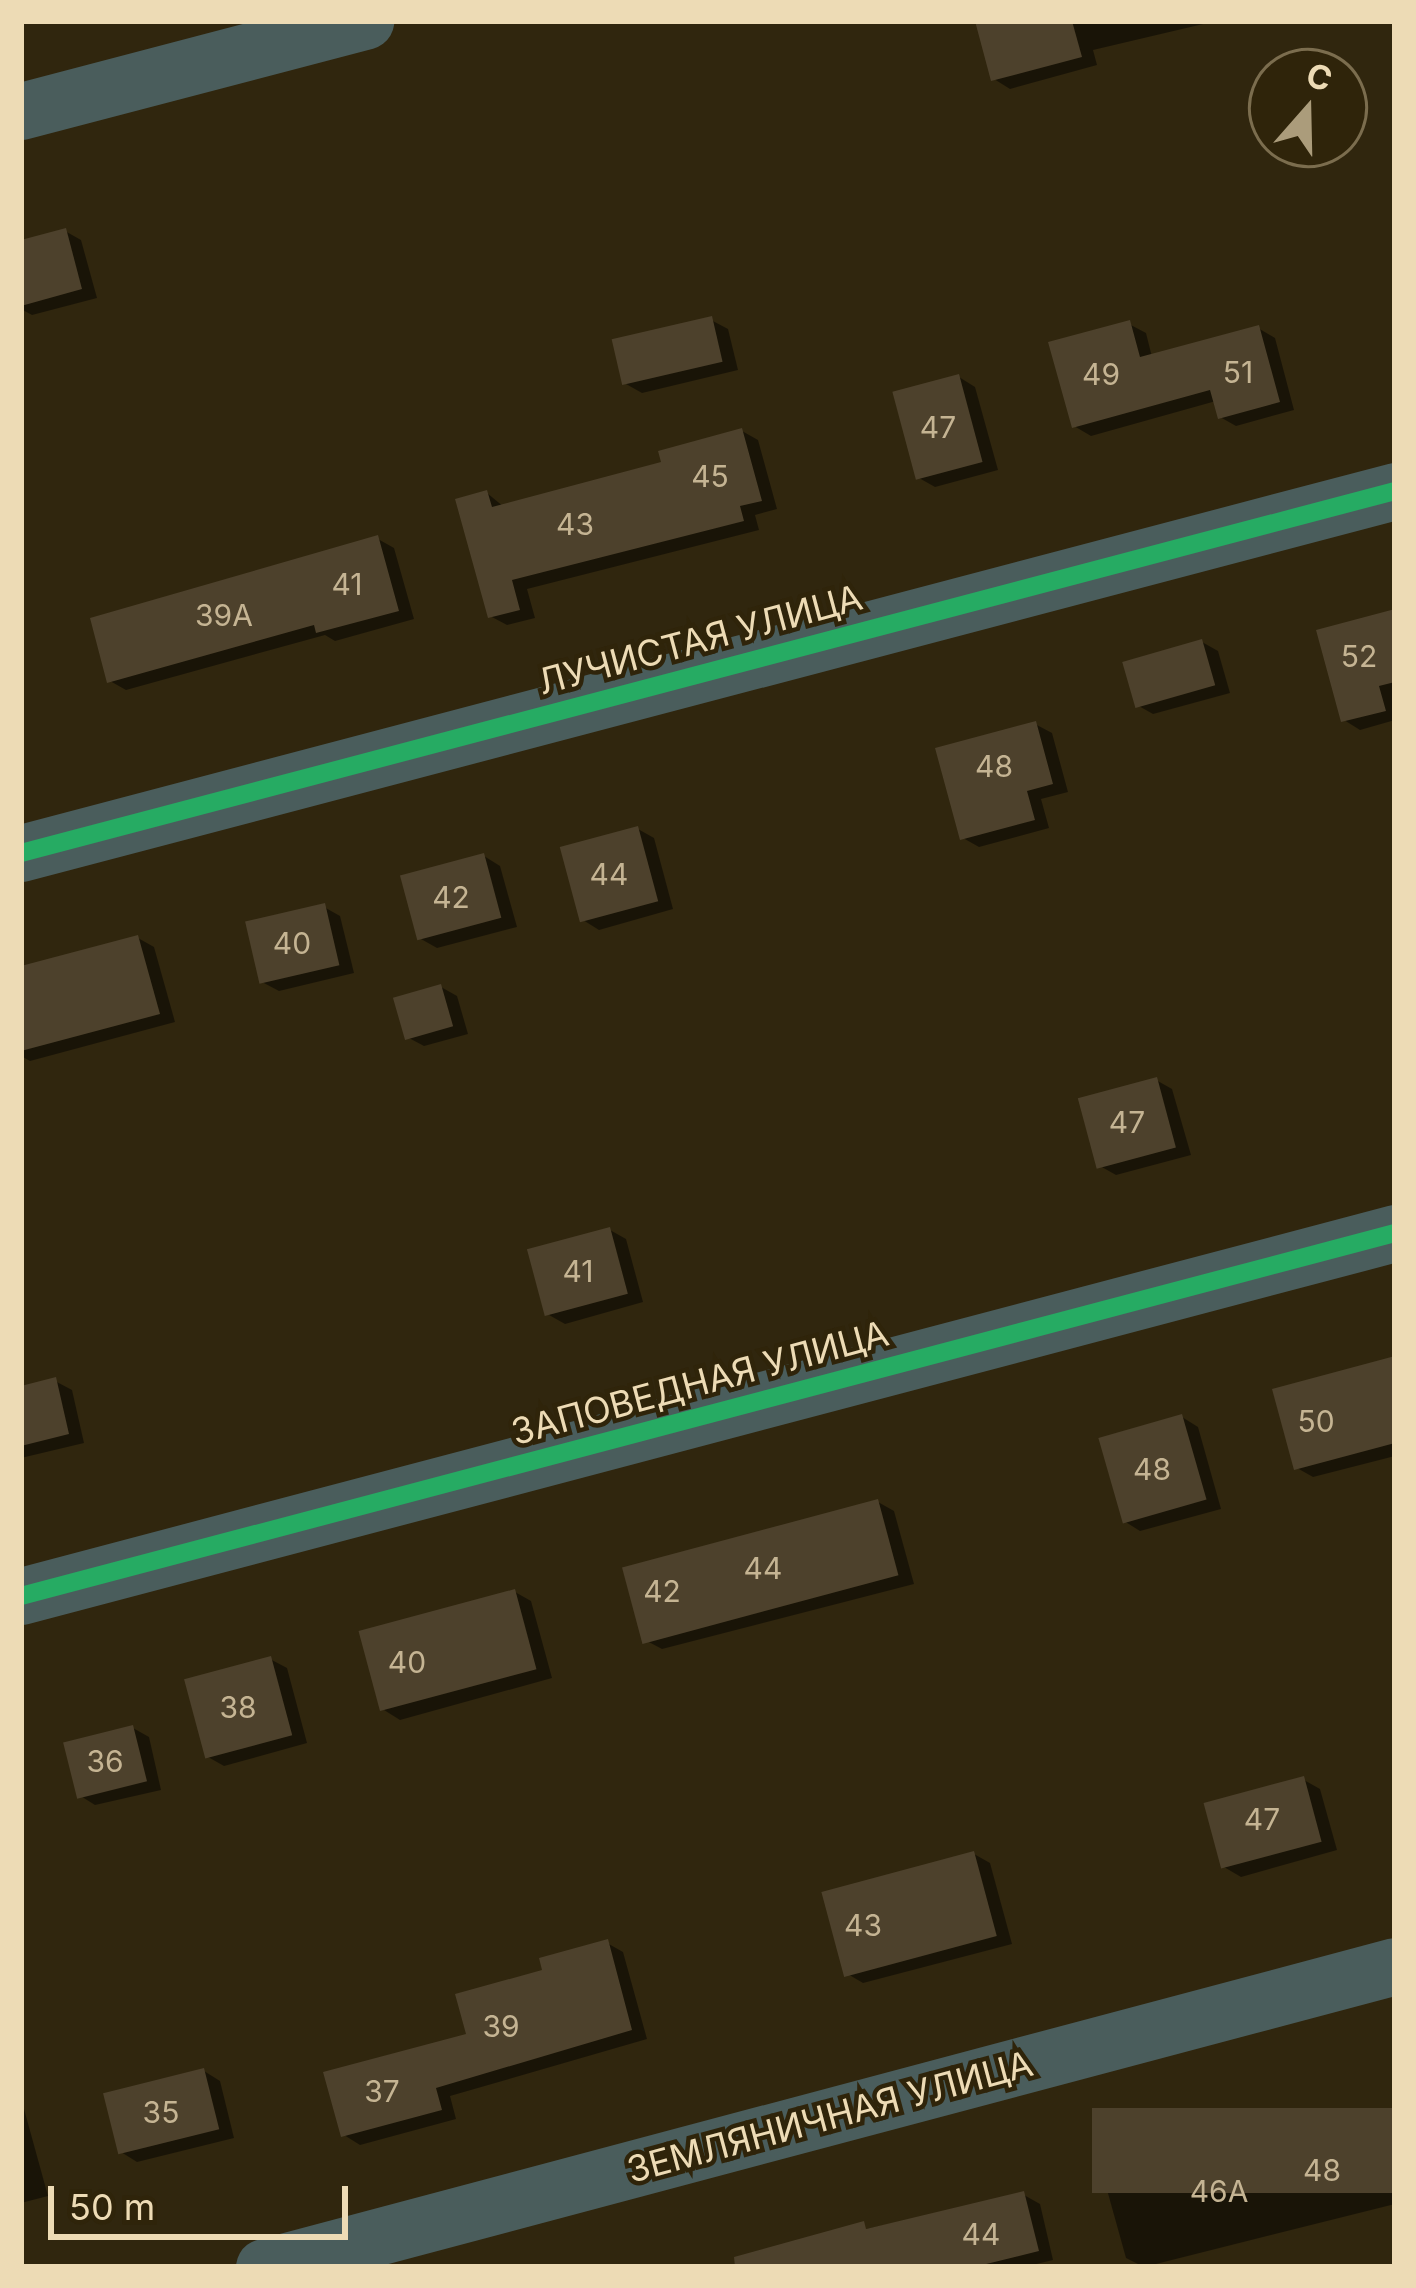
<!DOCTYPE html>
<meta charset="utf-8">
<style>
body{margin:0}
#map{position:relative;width:1416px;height:2288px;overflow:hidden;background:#30260e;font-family:Inter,sans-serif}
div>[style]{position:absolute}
.shadow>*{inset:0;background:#0007}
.building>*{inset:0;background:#4d412c;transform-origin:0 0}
.minor>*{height:57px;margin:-28.5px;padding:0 28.5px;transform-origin:28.5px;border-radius:28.5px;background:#4a5d5c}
.cycleway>*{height:18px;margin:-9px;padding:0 9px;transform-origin:9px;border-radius:9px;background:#26ab63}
span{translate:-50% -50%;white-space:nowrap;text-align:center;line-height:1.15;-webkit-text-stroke:9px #2f240a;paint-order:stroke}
.number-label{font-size:30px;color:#c5b493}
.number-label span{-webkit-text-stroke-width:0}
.street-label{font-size:36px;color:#eddbb5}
.frame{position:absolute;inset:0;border:24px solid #eddbb5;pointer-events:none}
.north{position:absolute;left:1248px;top:48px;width:120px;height:120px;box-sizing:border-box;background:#2f240a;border:3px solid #7b6d4e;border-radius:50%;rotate:20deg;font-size:33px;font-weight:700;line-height:48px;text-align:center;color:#eddbb5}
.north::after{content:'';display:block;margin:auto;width:42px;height:54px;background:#ab9c7b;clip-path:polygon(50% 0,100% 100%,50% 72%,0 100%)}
.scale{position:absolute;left:48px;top:2186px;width:300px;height:54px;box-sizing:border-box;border:6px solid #eddbb5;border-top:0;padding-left:15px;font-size:36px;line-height:42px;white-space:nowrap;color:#eddbb5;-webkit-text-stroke:9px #2f240a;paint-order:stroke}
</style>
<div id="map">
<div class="shadow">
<div style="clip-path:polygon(978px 21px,1216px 21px,1093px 50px,1097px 65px,1010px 89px,994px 79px)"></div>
<div style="clip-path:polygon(65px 231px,81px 240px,97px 298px,32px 315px,21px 309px,21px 243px)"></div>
<div style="clip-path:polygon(711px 320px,728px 329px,738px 370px,642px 393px,626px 384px)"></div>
<div style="clip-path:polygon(1129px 324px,1146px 333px,1152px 357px,1258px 328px,1275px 338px,1294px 410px,1236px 426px,1220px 417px,1216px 401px,1091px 436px,1074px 426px)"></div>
<div style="clip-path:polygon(959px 377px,975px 387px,998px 470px,935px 487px,919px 478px)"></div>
<div style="clip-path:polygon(742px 431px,758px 440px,777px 509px,755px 515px,759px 530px,527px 589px,535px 618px,507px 625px,490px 616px,487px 493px,504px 507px,664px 464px)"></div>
<div style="clip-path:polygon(378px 539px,394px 548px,414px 619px,335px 641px,325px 635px,126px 690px,110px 681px)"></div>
<div style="clip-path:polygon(1395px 612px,1395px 720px,1360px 730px,1344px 720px)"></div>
<div style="clip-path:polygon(1202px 642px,1218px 651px,1230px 693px,1153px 714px,1137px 705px)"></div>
<div style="clip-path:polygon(1035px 724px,1052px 733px,1068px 792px,1041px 799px,1049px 828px,979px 847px,963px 838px)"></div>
<div style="clip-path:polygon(638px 829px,654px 838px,673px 909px,599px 930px,583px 920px)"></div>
<div style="clip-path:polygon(484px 856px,500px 866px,517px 927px,437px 948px,421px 939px)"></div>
<div style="clip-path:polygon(324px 907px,340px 916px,354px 973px,279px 991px,262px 982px)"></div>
<div style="clip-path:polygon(138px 938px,154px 947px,175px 1022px,30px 1061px,21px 1056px,21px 969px)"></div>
<div style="clip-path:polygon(441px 987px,457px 996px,468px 1034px,424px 1046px,407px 1037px)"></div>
<div style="clip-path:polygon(1156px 1080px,1172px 1089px,1191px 1155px,1116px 1175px,1100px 1166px)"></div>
<div style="clip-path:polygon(610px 1230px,626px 1239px,643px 1302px,565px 1324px,549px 1315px)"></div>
<div style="clip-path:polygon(1395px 1360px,1395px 1456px,1313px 1477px,1297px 1468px)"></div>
<div style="clip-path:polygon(55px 1381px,72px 1390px,84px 1443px,21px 1458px,21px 1389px)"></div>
<div style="clip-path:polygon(1182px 1417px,1198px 1427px,1221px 1509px,1140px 1531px,1124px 1521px)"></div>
<div style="clip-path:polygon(878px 1502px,894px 1511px,914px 1584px,662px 1649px,645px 1640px)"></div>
<div style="clip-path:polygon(515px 1592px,531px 1601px,552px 1678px,400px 1720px,384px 1710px)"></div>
<div style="clip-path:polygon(270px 1659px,287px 1668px,307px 1743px,224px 1766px,208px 1757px)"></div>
<div style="clip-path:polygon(133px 1728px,149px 1737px,161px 1790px,95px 1805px,79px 1795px)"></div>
<div style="clip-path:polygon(1304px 1780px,1320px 1789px,1337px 1850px,1241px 1877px,1224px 1867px)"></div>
<div style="clip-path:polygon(974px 1854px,990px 1863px,1012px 1944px,863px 1983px,846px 1973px)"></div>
<div style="clip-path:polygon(607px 1943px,623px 1952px,647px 2039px,450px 2096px,456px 2119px,360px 2145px,344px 2135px,546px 1972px)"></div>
<div style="clip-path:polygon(204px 2071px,220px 2081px,234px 2138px,137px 2162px,121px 2152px)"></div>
<div style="clip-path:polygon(21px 2098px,48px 2196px,21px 2203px)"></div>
<div style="clip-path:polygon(1395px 2111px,1395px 2204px,1144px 2267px,1126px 2258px,1104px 2179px)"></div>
<div style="clip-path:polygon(1024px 2195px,1040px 2204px,1053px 2260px,1024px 2267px,788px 2267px,783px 2247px)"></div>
</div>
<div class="building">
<div style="clip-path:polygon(975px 21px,1072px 21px,1082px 57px,991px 81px)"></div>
<div style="clip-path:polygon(66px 228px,82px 289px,21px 306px,21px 240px)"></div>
<div style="left:712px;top:316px;width:47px;height:103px;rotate:77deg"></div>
<div style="clip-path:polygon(1130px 320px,1140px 357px,1259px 325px,1280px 402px,1218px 419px,1210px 390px,1072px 428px,1048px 342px)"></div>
<div style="left:959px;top:374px;width:91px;height:69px;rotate:75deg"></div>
<div style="clip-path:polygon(742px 428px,762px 501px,740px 506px,744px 521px,512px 580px,520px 610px,488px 618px,455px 499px,487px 490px,492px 507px,661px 462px,658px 451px)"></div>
<div style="clip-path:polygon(378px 535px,399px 611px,316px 633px,314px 625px,107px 683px,90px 618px)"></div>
<div style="clip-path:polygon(1395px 609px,1395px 682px,1379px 686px,1386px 711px,1341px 722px,1316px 630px)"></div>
<div style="left:1202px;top:639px;width:48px;height:83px;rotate:74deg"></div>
<div style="clip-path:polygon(1036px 721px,1053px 784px,1027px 791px,1035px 820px,960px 840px,935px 748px)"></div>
<div style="left:638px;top:826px;width:78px;height:81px;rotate:75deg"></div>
<div style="left:484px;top:853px;width:67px;height:87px;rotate:75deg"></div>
<div style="left:325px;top:903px;width:64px;height:82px;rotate:77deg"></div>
<div style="clip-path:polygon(138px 935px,160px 1014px,21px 1051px,21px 966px)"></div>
<div style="left:441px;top:984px;width:44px;height:50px;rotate:74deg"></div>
<div style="left:1157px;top:1077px;width:73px;height:82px;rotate:75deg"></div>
<div style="left:610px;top:1227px;width:69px;height:86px;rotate:75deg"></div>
<div style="clip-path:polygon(1395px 1356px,1395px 1443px,1294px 1470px,1272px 1389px)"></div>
<div style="clip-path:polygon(56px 1377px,69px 1434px,21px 1446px,21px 1386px)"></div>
<div style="left:1182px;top:1414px;width:89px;height:87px;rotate:74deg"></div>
<div style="left:878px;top:1499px;width:79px;height:265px;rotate:75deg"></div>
<div style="left:515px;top:1589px;width:83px;height:162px;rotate:75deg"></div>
<div style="left:271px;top:1656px;width:82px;height:90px;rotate:75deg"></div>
<div style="left:133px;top:1725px;width:58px;height:72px;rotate:76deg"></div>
<div style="left:1304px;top:1776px;width:68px;height:104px;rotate:75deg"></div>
<div style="left:974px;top:1851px;width:88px;height:158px;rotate:75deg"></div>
<div style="clip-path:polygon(608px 1939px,632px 2030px,436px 2088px,442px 2110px,341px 2137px,323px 2072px,466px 2034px,455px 1994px,542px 1970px,539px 1958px)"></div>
<div style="left:204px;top:2068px;width:63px;height:104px;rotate:76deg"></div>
<div style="left:1395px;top:2108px;width:85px;height:303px;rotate:90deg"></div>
<div style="clip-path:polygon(1024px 2191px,1039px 2251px,974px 2267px,735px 2267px,734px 2257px,864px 2221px,866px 2229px)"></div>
</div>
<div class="minor">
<div style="left:21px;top:111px;width:356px;rotate:-14.7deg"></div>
<div style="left:21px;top:853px;width:1421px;rotate:-14.76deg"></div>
<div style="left:21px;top:1596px;width:1421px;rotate:-14.8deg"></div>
<div style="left:264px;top:2267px;width:1170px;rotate:-14.9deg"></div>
</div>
<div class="cycleway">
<div style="left:21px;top:853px;width:1421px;rotate:-14.76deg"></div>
<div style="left:21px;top:1596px;width:1421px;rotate:-14.8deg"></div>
</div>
<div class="number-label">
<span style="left:1238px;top:372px">51</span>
<span style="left:1101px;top:374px">49</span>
<span style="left:938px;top:427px">47</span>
<span style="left:710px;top:476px">45</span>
<span style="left:575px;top:524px">43</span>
<span style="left:347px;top:584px">41</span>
<span style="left:224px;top:615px">39А</span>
<span style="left:1359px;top:656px">52</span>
<span style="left:994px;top:766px">48</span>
<span style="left:609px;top:874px">44</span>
<span style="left:451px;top:897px">42</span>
<span style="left:292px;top:943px">40</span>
<span style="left:1127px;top:1122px">47</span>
<span style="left:578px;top:1271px">41</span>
<span style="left:1316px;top:1421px">50</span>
<span style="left:1152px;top:1469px">48</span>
<span style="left:763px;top:1568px">44</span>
<span style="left:662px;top:1591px">42</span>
<span style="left:407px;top:1662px">40</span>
<span style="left:238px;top:1707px">38</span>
<span style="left:105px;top:1761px">36</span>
<span style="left:1262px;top:1819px">47</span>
<span style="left:863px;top:1925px">43</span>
<span style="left:501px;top:2026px">39</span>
<span style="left:382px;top:2091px">37</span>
<span style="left:161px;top:2112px">35</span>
<span style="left:1322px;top:2170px">48</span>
<span style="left:1219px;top:2191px">46А</span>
<span style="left:981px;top:2234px">44</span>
</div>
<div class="street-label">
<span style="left:700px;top:640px;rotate:-15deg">ЛУЧИСТАЯ УЛИЦА</span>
<span style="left:700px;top:1383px;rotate:-15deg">ЗАПОВЕДНАЯ УЛИЦА</span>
<span style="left:830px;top:2117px;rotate:-15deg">ЗЕМЛЯНИЧНАЯ УЛИЦА</span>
</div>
<div class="frame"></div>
<div class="north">С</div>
<div class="scale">50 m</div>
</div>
